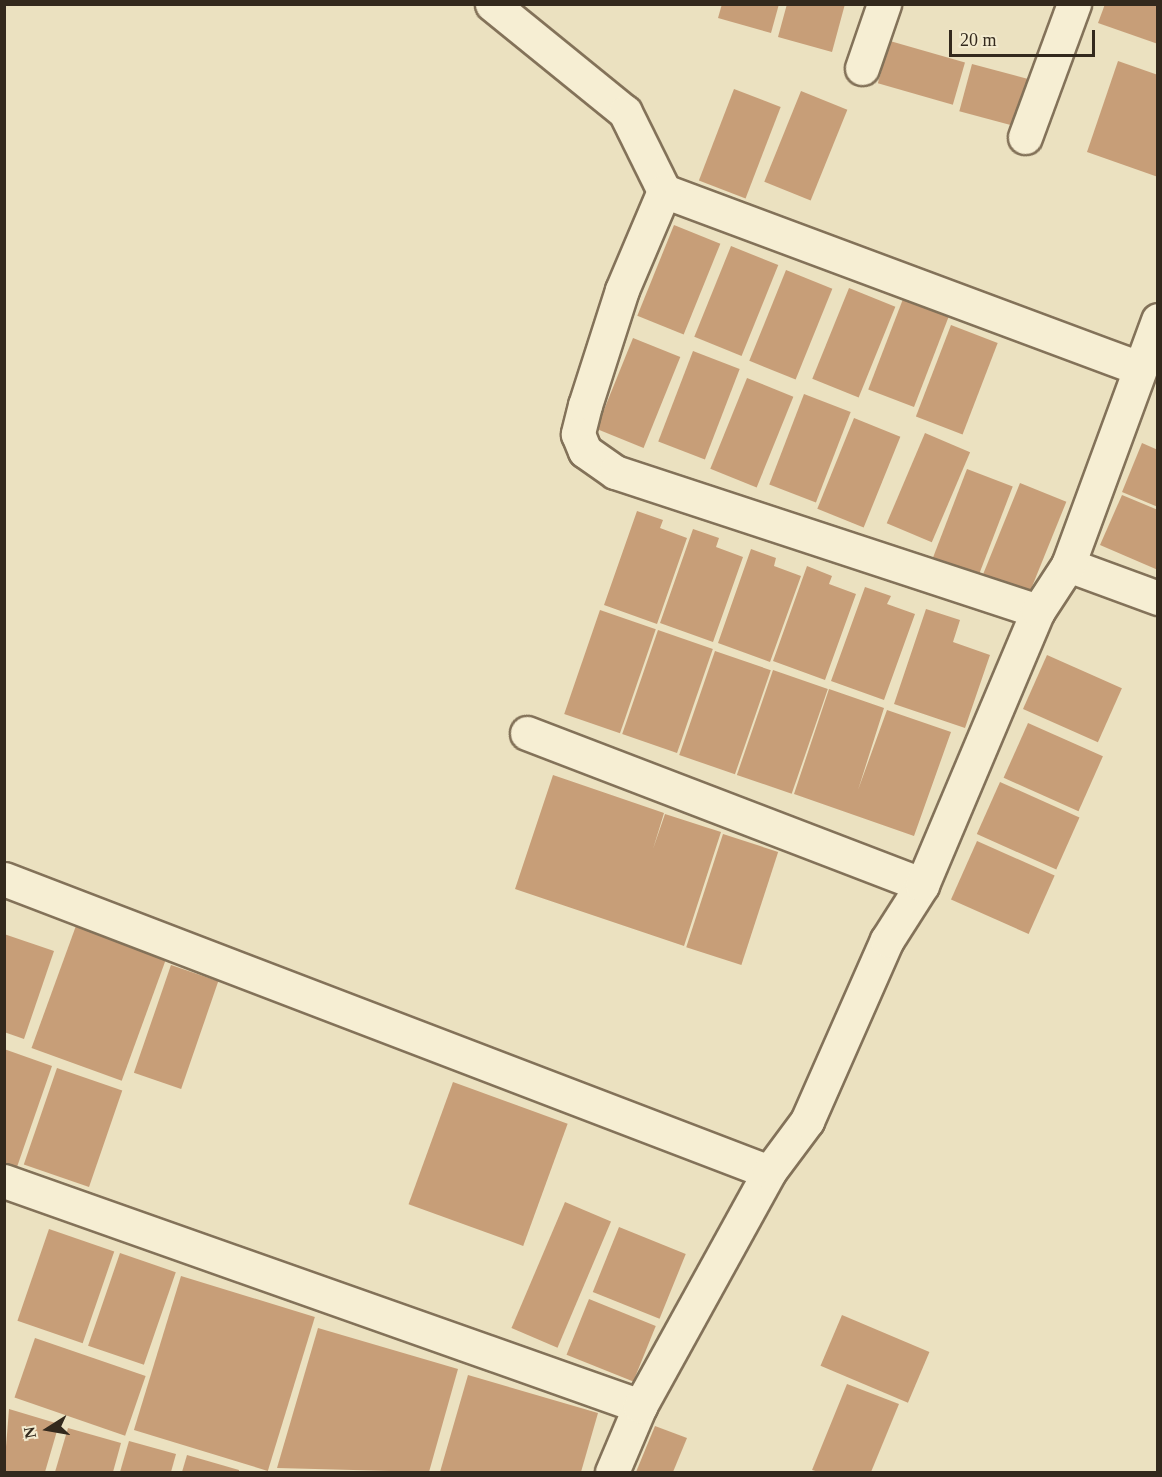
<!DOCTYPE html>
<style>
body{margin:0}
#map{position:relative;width:1162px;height:1477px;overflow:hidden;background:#ebe1c0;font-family:Georgia,serif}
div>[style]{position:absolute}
.building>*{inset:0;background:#c79e78;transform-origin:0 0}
.roads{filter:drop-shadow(2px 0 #837259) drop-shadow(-2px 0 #837259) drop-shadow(0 2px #837259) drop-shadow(0 -2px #837259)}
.street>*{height:33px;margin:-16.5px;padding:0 16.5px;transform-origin:16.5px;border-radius:16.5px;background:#f6eed3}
span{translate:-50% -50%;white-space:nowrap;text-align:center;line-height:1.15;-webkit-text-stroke:6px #f3ebcf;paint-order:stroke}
.frame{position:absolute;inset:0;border:6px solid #33291d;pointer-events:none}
.north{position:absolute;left:18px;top:1399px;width:60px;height:60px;-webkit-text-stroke:4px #f3ebcf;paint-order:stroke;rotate:259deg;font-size:16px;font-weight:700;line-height:24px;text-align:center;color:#33291d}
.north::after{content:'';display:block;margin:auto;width:21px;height:27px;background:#33291d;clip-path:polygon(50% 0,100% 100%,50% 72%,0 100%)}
.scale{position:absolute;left:949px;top:30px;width:146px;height:27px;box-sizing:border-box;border:3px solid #33291d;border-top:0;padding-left:8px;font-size:18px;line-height:21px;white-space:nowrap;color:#33291d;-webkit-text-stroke:4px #f3ebcf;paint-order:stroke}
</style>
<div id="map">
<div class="building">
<div style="clip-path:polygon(722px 4px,779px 4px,771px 33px,718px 18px)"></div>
<div style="clip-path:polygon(787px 4px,845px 4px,832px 52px,778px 37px)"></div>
<div style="clip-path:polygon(1105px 4px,1158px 4px,1158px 44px,1098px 23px)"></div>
<div style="left:890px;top:41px;width:78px;height:44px;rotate:16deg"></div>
<div style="clip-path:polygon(1118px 61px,1158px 75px,1158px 177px,1087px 152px)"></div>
<div style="left:972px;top:64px;width:65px;height:49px;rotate:15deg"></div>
<div style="left:734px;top:89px;width:50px;height:98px;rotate:21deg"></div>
<div style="left:801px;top:91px;width:50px;height:98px;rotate:22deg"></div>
<div style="left:674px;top:225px;width:50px;height:98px;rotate:22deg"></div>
<div style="left:731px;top:246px;width:51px;height:98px;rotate:22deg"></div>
<div style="left:786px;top:270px;width:50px;height:98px;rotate:22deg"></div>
<div style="left:849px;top:288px;width:50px;height:98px;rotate:22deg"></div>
<div style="left:903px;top:299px;width:49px;height:97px;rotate:21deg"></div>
<div style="left:951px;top:325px;width:50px;height:98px;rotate:21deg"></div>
<div style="left:633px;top:338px;width:51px;height:98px;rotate:22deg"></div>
<div style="left:693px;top:351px;width:50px;height:97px;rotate:21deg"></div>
<div style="left:747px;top:378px;width:50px;height:98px;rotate:22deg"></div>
<div style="left:804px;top:394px;width:50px;height:97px;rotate:21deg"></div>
<div style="left:854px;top:418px;width:50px;height:98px;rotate:22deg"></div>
<div style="left:925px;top:433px;width:49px;height:98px;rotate:23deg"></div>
<div style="clip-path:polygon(1142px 443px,1158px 450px,1158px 507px,1122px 492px)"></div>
<div style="left:967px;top:469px;width:49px;height:98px;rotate:21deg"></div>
<div style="left:1020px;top:483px;width:50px;height:98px;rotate:22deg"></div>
<div style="clip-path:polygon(1122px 495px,1158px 510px,1158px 570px,1100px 545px)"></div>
<div style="clip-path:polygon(637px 511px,663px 520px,660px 528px,687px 538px,657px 624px,604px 605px)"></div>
<div style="clip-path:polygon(693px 529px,719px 538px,716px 547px,743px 557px,713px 642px,660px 623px)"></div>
<div style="clip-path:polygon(751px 549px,776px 558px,774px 566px,801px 576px,770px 662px,718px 643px)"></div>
<div style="clip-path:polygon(807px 566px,832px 576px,829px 584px,856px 594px,825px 680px,773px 661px)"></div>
<div style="clip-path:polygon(865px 587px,891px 596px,887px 604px,915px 614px,884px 700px,831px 681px)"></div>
<div style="clip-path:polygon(926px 609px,960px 620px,953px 642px,990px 655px,965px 728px,894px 704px)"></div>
<div style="left:600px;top:610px;width:59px;height:110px;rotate:19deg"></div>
<div style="left:658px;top:630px;width:58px;height:110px;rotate:19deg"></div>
<div style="left:715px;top:651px;width:59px;height:110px;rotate:19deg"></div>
<div style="left:1047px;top:655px;width:82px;height:59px;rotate:24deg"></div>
<div style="left:773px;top:670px;width:58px;height:111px;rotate:19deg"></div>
<div style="clip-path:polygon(829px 689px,884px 708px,858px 790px,887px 710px,951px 732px,914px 836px,794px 794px)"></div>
<div style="left:1028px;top:723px;width:82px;height:60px;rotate:24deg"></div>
<div style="clip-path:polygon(553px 775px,664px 813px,653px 849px,665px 814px,721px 832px,684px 946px,515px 889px)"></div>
<div style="left:1000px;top:782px;width:87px;height:57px;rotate:24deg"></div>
<div style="left:723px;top:834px;width:58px;height:119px;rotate:18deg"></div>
<div style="left:977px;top:841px;width:85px;height:64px;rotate:24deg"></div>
<div style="left:77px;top:923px;width:96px;height:133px;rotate:20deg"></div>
<div style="clip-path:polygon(4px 934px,54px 951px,24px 1039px,4px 1032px)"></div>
<div style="left:171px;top:965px;width:50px;height:114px;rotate:19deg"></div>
<div style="clip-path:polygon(4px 1049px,52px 1066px,17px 1167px,4px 1163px)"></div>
<div style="left:57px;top:1068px;width:69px;height:102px;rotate:19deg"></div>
<div style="left:453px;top:1082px;width:122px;height:130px;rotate:20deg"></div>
<div style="left:565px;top:1202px;width:50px;height:137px;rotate:23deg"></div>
<div style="left:619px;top:1227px;width:72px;height:70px;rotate:22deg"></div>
<div style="left:49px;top:1229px;width:69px;height:97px;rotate:19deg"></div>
<div style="left:120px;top:1253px;width:59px;height:98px;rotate:19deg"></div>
<div style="left:181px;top:1276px;width:140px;height:161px;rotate:17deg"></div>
<div style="left:589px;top:1299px;width:72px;height:60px;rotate:22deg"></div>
<div style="left:842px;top:1315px;width:95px;height:55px;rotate:23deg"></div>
<div style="clip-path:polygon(318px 1328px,458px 1369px,429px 1472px,277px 1468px)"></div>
<div style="left:35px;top:1338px;width:117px;height:63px;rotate:19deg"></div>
<div style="clip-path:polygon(468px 1375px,598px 1413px,581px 1472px,440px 1472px)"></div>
<div style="clip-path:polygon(847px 1384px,899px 1404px,871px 1472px,819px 1472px,812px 1470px)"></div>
<div style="clip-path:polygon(9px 1409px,59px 1424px,45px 1472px,4px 1472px)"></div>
<div style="clip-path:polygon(655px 1426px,687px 1438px,673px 1472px,636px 1472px)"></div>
<div style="clip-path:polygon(68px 1428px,121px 1443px,113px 1472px,55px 1472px)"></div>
<div style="clip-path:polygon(129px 1441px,176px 1454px,171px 1472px,120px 1472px)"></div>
<div style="clip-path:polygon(187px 1455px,239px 1470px,239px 1472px,182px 1472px)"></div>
</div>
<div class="roads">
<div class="street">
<div style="left:492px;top:4px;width:171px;rotate:39.1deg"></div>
<div style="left:625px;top:112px;width:88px;rotate:63.7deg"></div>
<div style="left:664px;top:191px;width:507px;rotate:20.44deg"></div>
<div style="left:862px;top:68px;width:68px;rotate:-71deg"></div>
<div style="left:1025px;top:137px;width:142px;rotate:-69.8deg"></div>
<div style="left:664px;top:191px;width:108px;rotate:113deg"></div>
<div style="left:622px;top:290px;width:121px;rotate:107.8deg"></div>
<div style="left:585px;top:405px;width:30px;rotate:104deg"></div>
<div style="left:578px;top:434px;width:18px;rotate:68deg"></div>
<div style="left:585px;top:451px;width:37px;rotate:35deg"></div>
<div style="left:615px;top:472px;width:445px;rotate:18.2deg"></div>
<div style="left:1068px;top:565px;width:96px;rotate:20.1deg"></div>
<div style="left:527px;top:733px;width:423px;rotate:21deg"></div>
<div style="left:4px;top:879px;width:819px;rotate:20.96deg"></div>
<div style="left:4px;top:1181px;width:675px;rotate:19.48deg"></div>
<div style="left:612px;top:1472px;width:72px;rotate:-67deg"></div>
<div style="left:640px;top:1406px;width:267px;rotate:-61.1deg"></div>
<div style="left:769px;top:1172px;width:64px;rotate:-53.3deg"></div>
<div style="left:807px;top:1121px;width:198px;rotate:-66.2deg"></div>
<div style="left:887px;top:940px;width:65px;rotate:-57.5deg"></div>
<div style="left:922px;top:885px;width:298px;rotate:-67.1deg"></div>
<div style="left:1038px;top:611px;width:55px;rotate:-56.9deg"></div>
<div style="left:1068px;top:565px;width:261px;rotate:-69.8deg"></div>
</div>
</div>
<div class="frame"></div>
<div class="north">N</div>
<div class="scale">20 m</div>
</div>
